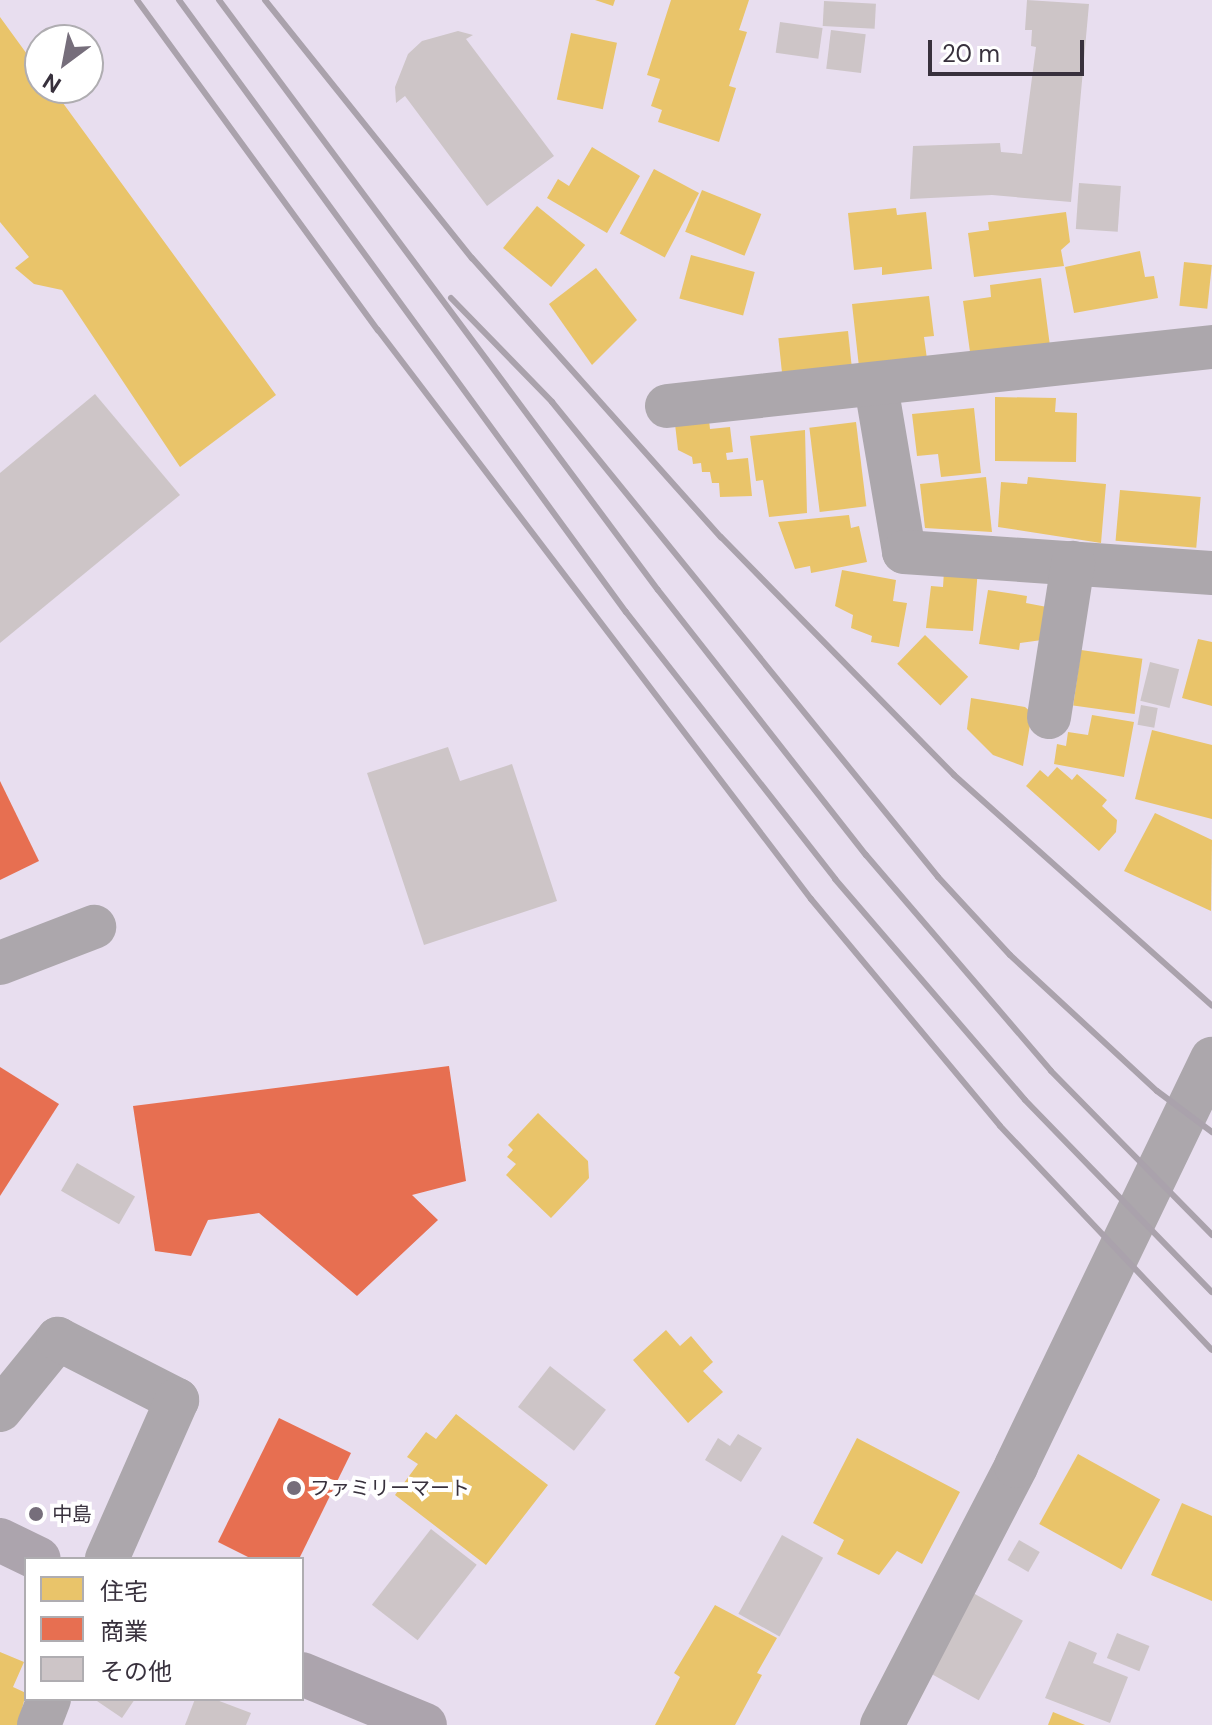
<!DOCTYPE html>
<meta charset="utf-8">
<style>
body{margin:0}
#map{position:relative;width:1212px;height:1725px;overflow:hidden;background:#e8deef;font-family:"DM Sans","Noto Sans JP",sans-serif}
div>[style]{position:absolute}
.homes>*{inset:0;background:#e9c46a;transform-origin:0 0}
.shops>*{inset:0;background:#e76f51}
.building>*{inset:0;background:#cdc5c7;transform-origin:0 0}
.minor>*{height:44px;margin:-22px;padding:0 22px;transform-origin:22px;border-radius:22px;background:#aca7ac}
.highway>*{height:44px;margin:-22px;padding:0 22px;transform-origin:22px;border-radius:22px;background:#aca4ad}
.rail>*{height:6px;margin:-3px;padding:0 3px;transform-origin:3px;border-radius:3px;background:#aaa2ac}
.dots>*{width:22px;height:22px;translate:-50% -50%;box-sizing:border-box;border:4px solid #fff;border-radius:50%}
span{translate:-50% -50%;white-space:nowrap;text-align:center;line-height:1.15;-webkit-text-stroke:8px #fff;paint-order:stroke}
.poi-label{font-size:20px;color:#38313d}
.left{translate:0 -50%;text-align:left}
.legend{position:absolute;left:24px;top:1557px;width:280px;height:144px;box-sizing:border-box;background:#fff;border:2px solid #afadb1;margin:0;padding:10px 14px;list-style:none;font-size:24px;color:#38313d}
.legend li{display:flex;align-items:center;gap:16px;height:40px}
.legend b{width:40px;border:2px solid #afadb1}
.north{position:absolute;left:24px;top:24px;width:80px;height:80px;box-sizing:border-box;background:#fff;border:2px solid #afadb1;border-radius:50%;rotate:212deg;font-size:22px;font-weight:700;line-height:32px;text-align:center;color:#38313d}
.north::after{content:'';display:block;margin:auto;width:28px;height:36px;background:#766e7b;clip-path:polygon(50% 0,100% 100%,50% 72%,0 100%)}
.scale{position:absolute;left:928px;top:40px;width:156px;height:36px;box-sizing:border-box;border:4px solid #38313d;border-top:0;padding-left:10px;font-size:24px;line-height:28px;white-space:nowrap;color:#38313d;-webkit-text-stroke:6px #fff;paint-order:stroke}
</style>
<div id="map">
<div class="homes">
<div style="clip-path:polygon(595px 0,615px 0,613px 6px)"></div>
<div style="clip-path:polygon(671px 0,749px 0,739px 30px,747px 32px,729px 86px,736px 88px,719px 142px,658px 122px,662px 110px,651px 106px,660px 79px,647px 75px)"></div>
<div style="clip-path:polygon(0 17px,40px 72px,40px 88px,52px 88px,276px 395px,180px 467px,62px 290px,34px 284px,15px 268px,29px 257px,0 222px)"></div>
<div style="left:571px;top:33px;width:47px;height:68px;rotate:12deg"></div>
<div style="clip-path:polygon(592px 147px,640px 176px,607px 233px,547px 198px,558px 179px,569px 186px)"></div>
<div style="left:654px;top:169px;width:51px;height:73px;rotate:28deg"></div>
<div style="left:702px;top:190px;width:64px;height:45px;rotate:22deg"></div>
<div style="left:537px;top:206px;width:62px;height:54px;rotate:39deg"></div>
<div style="clip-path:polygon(896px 208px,897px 215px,926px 212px,932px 269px,882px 275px,882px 267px,854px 270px,848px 213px)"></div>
<div style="clip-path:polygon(1066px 212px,1070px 242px,1061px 250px,1064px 266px,974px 277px,968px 233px,989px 230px,988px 222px)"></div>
<div style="clip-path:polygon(1140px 251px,1145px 277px,1154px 276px,1158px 298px,1074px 313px,1065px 267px)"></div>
<div style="left:691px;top:255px;width:66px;height:45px;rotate:15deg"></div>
<div style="left:1184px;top:262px;width:28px;height:44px;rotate:6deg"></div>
<div style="clip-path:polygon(596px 268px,637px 320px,592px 365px,549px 304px)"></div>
<div style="clip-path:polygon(1041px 278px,1050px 346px,970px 352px,963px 301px,991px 297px,990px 285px)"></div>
<div style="clip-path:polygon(929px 296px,934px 336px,924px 337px,927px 359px,859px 367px,852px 304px)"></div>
<div style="left:848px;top:331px;width:38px;height:70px;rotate:84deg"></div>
<div style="clip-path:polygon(995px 397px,1056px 398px,1055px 412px,1077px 413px,1076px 462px,995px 461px)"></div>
<div style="clip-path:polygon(974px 408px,981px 473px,941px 477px,938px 454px,917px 456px,912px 414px)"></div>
<div style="clip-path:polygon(709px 420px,710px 429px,730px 427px,733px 452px,726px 453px,727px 460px,748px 458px,752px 496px,720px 497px,719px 483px,712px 483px,710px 472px,702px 472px,701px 463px,693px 464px,692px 457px,678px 450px,675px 424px)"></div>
<div style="left:856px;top:422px;width:85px;height:47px;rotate:83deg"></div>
<div style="clip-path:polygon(805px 430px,807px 513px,769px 517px,763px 480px,756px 481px,750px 436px)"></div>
<div style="clip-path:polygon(986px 477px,992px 532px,925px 528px,920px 484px)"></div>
<div style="clip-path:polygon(1028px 477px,1106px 484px,1101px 543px,998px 527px,1001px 482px,1027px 484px)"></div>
<div style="left:1120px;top:490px;width:81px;height:51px;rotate:5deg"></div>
<div style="clip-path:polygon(849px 515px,851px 528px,859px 526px,867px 562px,811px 573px,810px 566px,795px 569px,778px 522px)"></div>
<div style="clip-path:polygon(978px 569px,973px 631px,926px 628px,931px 586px,943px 587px,944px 571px)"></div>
<div style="clip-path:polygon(842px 570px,896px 580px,893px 601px,907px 603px,899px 647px,871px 642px,872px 636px,851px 628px,853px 615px,835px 606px)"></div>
<div style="clip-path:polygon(988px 590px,1027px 596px,1026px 603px,1047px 607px,1042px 640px,1020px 643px,1019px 650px,979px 644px)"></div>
<div style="left:925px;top:635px;width:60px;height:40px;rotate:44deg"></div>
<div style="clip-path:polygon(1198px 639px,1212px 642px,1212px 706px,1182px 698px)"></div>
<div style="left:1081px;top:650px;width:62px;height:56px;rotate:8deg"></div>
<div style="clip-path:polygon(971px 698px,1025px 707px,1032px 713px,1023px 766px,993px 755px,967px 729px)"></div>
<div style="clip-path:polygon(1092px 715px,1134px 722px,1124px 777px,1054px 764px,1057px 744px,1066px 746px,1068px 732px,1088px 735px)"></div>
<div style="clip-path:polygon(1152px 730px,1212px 745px,1212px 819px,1135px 799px)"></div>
<div style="clip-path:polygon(1057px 767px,1072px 780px,1077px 774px,1107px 800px,1102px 806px,1117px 820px,1116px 832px,1099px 851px,1026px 786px,1040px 770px,1048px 777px)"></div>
<div style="clip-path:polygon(1155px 813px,1212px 840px,1211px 911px,1124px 871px)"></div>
<div style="clip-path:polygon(538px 1113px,588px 1161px,589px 1178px,551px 1218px,506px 1175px,516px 1164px,507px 1157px,513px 1150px,508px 1145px)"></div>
<div style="clip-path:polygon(666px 1330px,680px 1346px,691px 1336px,713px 1362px,703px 1371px,723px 1392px,688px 1423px,633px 1360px)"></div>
<div style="clip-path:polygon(456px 1414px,548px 1485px,486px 1565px,395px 1495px,418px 1464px,407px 1457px,426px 1432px,436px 1439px)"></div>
<div style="clip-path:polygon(857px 1438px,960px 1492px,922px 1564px,897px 1551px,879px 1575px,837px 1554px,844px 1540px,813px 1523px)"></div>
<div style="left:1078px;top:1454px;width:94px;height:80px;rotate:29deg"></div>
<div style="clip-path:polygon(1182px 1503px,1212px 1516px,1212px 1601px,1151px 1575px)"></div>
<div style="clip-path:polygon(715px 1605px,777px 1638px,757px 1673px,762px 1675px,735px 1725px,655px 1725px,680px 1677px,674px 1673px)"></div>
<div style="clip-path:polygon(0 1652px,24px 1662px,13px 1687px,26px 1693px,18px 1725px,0 1725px)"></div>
<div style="clip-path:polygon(1053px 1712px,1085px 1725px,1048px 1725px)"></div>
</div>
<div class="shops">
<div style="clip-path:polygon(0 781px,39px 861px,0 880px)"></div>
<div style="clip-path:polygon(449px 1066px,466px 1181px,412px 1195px,438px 1220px,357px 1296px,259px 1213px,208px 1220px,191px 1256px,155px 1251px,133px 1106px)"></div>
<div style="clip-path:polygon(0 1067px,59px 1104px,0 1196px)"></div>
<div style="clip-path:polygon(279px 1418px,351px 1453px,299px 1559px,252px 1559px,218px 1542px)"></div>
</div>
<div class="building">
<div style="clip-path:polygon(1027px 0,1089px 4px,1071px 202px,992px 195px,910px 199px,913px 146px,1000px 143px,1001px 152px,1022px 154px,1036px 47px,1031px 46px,1032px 30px,1025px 30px)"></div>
<div style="left:824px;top:1px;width:52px;height:25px;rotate:3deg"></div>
<div style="left:780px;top:22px;width:43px;height:31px;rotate:8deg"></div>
<div style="left:831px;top:30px;width:35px;height:39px;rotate:7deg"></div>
<div style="clip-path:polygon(458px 31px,473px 35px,466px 39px,554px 156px,487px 206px,405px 96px,396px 103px,395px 87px,408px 54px,422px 41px)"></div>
<div style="left:1079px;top:183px;width:42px;height:46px;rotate:4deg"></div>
<div style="clip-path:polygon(95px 394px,180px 495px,0 643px,0 473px)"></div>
<div style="left:1150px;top:662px;width:30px;height:40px;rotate:14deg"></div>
<div style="left:1141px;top:705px;width:17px;height:20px;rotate:10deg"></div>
<div style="clip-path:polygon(448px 747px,460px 781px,512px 764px,557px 901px,424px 945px,367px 773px)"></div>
<div style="left:77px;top:1163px;width:67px;height:32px;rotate:30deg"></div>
<div style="left:550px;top:1366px;width:71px;height:52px;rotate:38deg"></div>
<div style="clip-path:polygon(738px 1434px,762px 1448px,741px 1482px,705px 1460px,718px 1438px,730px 1446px)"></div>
<div style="left:431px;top:1529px;width:58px;height:96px;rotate:38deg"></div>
<div style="left:782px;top:1535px;width:47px;height:90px;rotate:29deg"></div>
<div style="left:1019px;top:1540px;width:24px;height:23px;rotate:30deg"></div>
<div style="left:973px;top:1593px;width:57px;height:91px;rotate:29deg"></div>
<div style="left:1117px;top:1633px;width:35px;height:27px;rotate:22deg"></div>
<div style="clip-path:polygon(1069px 1641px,1097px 1653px,1093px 1663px,1128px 1677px,1110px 1723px,1045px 1698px)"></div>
<div style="clip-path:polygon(94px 1699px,135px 1699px,122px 1718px)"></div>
<div style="clip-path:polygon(195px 1699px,214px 1699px,251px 1713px,246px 1725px,185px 1725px)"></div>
</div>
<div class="minor">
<div style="left:876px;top:386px;width:168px;rotate:80.4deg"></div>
<div style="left:904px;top:552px;width:309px;rotate:3.9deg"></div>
<div style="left:667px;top:406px;width:548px;rotate:-6.18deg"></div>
<div style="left:1049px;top:717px;width:156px;rotate:-81.1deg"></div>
<div style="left:0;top:963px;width:101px;rotate:-21deg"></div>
<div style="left:0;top:1410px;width:92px;rotate:-50.8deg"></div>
<div style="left:58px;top:1339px;width:134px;rotate:27.1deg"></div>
<div style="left:177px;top:1400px;width:174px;rotate:113.8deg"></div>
<div style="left:39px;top:1725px;width:28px;rotate:-69deg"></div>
<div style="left:882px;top:1725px;width:292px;rotate:-62.6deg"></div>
<div style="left:1016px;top:1466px;width:452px;rotate:-64.3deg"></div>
</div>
<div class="highway">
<div style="left:0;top:1540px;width:43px;rotate:26deg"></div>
<div style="left:302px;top:1674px;width:133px;rotate:22.5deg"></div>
</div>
<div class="rail">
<div style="left:137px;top:0;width:409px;rotate:53.9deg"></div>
<div style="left:378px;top:330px;width:715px;rotate:52.73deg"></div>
<div style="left:811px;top:899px;width:295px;rotate:50.2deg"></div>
<div style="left:1000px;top:1126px;width:308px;rotate:46.6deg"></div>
<div style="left:179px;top:0;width:758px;rotate:53.86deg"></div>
<div style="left:626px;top:612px;width:339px;rotate:51.9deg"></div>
<div style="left:835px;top:879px;width:291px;rotate:49.3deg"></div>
<div style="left:1025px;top:1100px;width:268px;rotate:45.8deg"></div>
<div style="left:219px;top:0;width:735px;rotate:53.35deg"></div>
<div style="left:658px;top:590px;width:337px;rotate:51.9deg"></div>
<div style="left:866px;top:855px;width:284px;rotate:49.4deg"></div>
<div style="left:1051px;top:1071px;width:230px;rotate:45.5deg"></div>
<div style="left:265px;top:0;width:331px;rotate:51.3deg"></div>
<div style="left:472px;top:258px;width:374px;rotate:48.3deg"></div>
<div style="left:721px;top:537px;width:333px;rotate:45.6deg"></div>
<div style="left:954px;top:775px;width:346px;rotate:41.8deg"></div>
<div style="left:451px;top:298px;width:145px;rotate:45.8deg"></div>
<div style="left:552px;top:402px;width:612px;rotate:50.9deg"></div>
<div style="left:938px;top:877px;width:106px;rotate:47.3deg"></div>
<div style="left:1010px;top:955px;width:200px;rotate:42.8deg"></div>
<div style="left:1157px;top:1091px;width:69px;rotate:36.7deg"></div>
</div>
<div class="dots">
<div style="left:294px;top:1488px;background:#766e7b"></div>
<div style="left:36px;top:1514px;background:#766e7b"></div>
</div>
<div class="poi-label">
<span class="left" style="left:310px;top:1488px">ファミリーマート</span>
<span class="left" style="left:52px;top:1514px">中島</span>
</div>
<ul class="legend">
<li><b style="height:22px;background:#e9c46a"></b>住宅</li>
<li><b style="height:22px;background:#e76f51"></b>商業</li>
<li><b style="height:22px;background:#cdc5c7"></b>その他</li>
</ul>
<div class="north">N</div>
<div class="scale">20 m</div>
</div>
